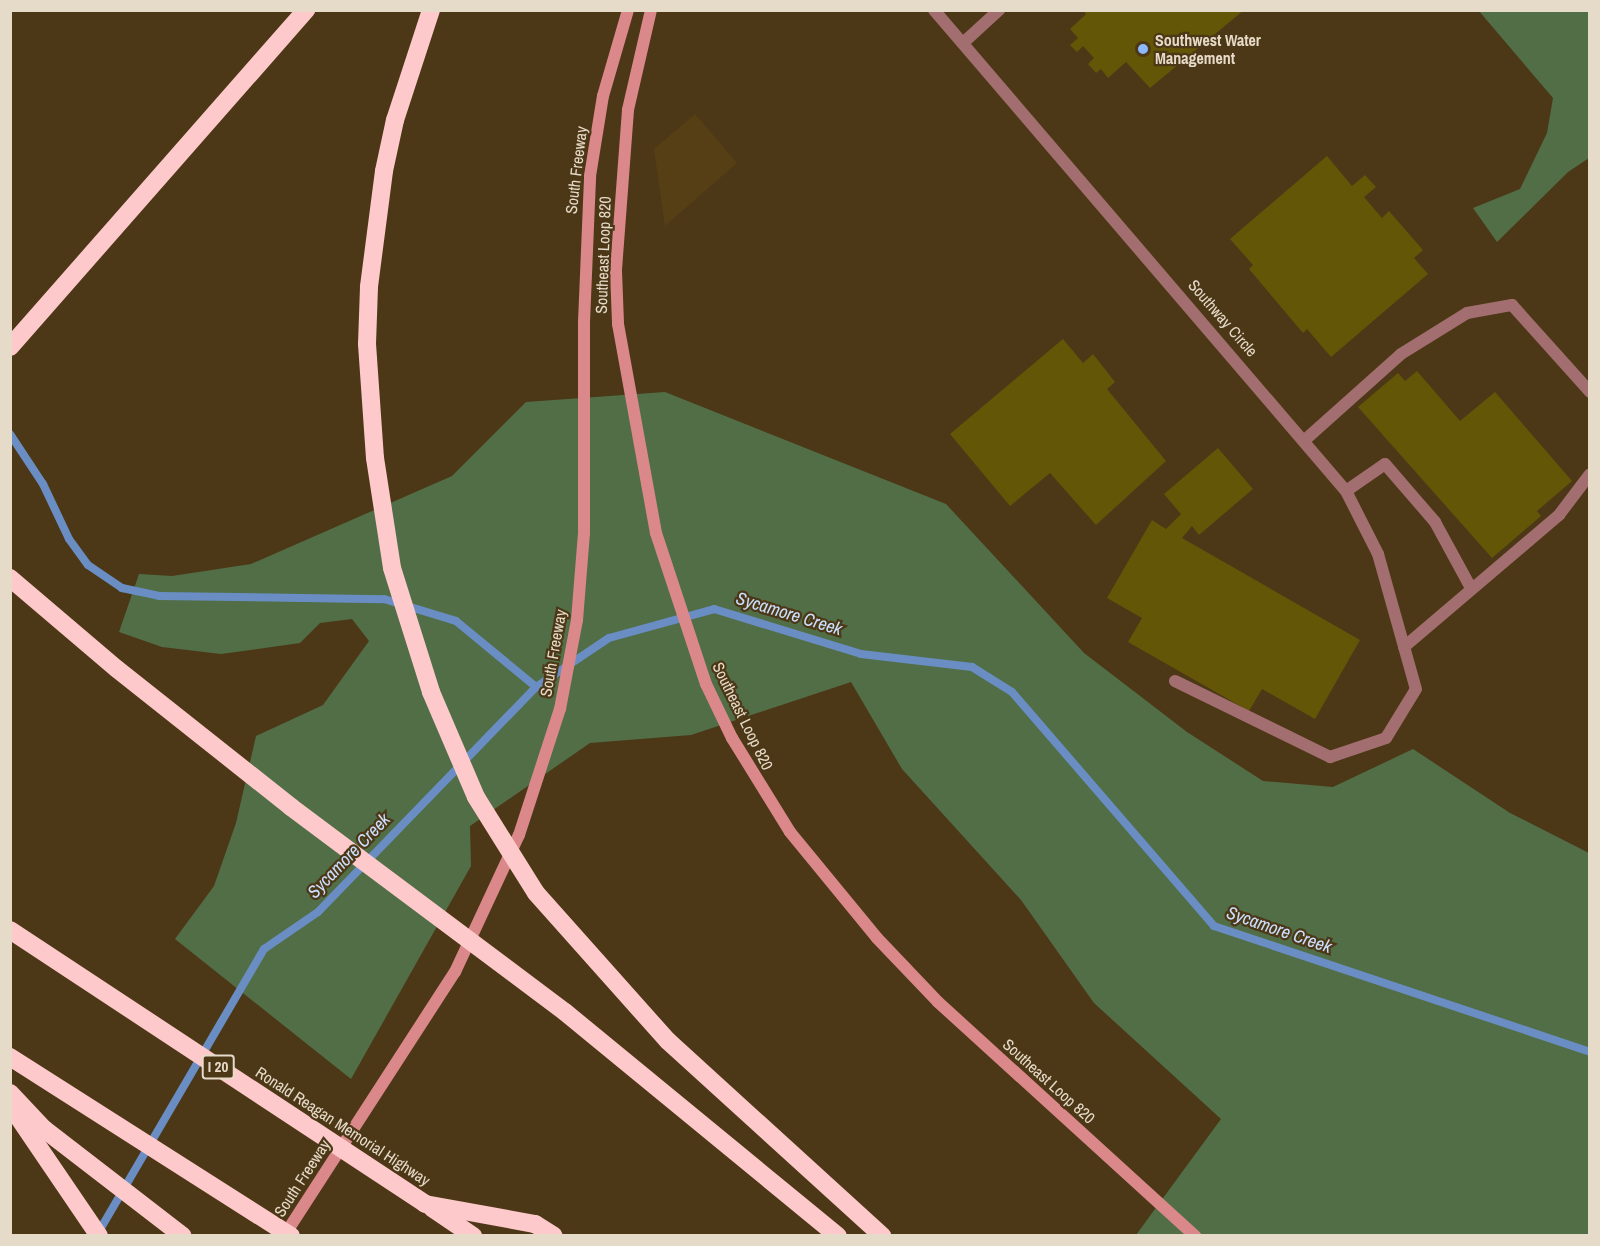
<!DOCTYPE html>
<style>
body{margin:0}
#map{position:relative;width:1600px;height:1246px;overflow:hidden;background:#4c3817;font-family:"Archivo Narrow",sans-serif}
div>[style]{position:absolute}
.built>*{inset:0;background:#573f15}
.green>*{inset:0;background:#516e47}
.stream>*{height:8px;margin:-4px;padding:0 4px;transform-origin:4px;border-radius:4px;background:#6a8ec4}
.building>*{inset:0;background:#635607}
.lane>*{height:12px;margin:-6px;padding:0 6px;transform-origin:6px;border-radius:6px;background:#a36e6f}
.street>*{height:12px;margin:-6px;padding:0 6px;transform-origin:6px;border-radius:6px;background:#a36e6f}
.secondary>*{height:12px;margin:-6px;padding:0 6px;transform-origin:6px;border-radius:6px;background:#db888b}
.highway>*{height:18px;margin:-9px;padding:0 9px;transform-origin:9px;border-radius:9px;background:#fec9ca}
.highway-bridge>*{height:18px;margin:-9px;padding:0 9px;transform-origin:9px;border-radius:9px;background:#fec9ca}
.dots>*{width:16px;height:16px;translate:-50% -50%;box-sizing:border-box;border:3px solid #4c3817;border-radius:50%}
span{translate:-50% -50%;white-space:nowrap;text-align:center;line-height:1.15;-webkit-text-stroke:4.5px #4c3817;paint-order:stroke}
.shield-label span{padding:2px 4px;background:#4c3817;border:2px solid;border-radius:4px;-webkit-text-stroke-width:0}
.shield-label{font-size:15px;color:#e6dac8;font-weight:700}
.poi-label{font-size:16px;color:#e6dac8;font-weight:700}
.left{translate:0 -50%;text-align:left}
.street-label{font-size:16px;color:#e6dac8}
.water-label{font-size:18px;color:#cbe0ff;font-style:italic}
.frame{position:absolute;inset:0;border:12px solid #e6dac8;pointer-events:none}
</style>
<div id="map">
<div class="built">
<div style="clip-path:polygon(695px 114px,737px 163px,665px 226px,654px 149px)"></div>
</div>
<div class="green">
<div style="clip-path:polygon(1479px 11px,1589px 11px,1589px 158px,1568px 172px,1497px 242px,1473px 208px,1520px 189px,1547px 133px,1553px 98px)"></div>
<div style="clip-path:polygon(665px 392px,946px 504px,1084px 653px,1187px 732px,1263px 781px,1333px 787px,1413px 749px,1510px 813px,1589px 853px,1589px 1235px,1136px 1235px,1221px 1119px,1094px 1003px,1021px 900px,902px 769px,851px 682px,691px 735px,590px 743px,470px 826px,471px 866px,351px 1079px,175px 939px,214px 886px,236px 823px,256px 736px,323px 705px,369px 641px,352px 619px,320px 623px,300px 643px,221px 654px,162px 647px,119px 632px,139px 574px,172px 576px,251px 564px,452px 476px,526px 402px)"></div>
</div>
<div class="stream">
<div style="left:10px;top:434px;width:60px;rotate:56.6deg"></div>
<div style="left:43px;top:484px;width:61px;rotate:64.7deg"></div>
<div style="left:69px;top:539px;width:32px;rotate:54deg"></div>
<div style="left:88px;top:565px;width:41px;rotate:34.1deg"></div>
<div style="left:122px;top:588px;width:38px;rotate:12deg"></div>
<div style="left:159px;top:596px;width:225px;rotate:0.8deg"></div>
<div style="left:384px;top:599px;width:75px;rotate:17deg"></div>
<div style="left:456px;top:621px;width:104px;rotate:39.5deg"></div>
<div style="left:98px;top:1233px;width:329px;rotate:-59.7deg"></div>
<div style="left:264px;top:949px;width:65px;rotate:-34.4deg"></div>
<div style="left:318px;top:912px;width:313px;rotate:-45.9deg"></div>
<div style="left:536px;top:687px;width:88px;rotate:-33.9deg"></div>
<div style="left:609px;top:638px;width:109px;rotate:-15.4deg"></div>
<div style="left:714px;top:609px;width:154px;rotate:17deg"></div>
<div style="left:861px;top:654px;width:112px;rotate:6.7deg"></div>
<div style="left:972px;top:667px;width:47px;rotate:32deg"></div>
<div style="left:1012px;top:692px;width:309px;rotate:49.2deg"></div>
<div style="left:1214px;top:926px;width:397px;rotate:18.5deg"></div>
</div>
<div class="building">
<div style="clip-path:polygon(1083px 10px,1244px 10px,1150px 88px,1126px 62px,1108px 78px,1101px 69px,1096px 73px,1088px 64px,1094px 58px,1083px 46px,1077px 52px,1070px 45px,1078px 38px,1070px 29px,1086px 14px)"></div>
<div style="clip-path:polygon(1327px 156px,1352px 186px,1365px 175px,1376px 187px,1364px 197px,1382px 218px,1389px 211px,1423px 250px,1414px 258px,1428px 274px,1331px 357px,1307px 329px,1303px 333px,1249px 269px,1253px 265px,1230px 239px)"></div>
<div style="clip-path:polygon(1063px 339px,1083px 363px,1093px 354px,1115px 382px,1107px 389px,1166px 461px,1096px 525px,1050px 473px,1010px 506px,950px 434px)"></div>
<div style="clip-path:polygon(1417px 371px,1460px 421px,1495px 392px,1572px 481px,1537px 511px,1541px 516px,1492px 558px,1358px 407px,1398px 373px,1405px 381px)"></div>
<div style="clip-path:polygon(1218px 448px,1253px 489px,1199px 535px,1192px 526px,1182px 538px,1360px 640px,1315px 719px,1262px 689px,1249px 711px,1128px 642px,1142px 618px,1107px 598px,1152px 520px,1166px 529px,1181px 514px,1164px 494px)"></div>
</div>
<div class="lane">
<div style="left:963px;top:43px;width:49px;rotate:-42.5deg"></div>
<div style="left:1306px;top:439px;width:127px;rotate:-41.8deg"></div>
<div style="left:1401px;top:354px;width:78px;rotate:-31.8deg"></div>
<div style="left:1467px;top:313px;width:46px;rotate:-10.1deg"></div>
<div style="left:1512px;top:305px;width:117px;rotate:48.1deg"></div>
<div style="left:1346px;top:491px;width:47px;rotate:-34.7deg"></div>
<div style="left:1385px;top:464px;width:77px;rotate:49.2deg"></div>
<div style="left:1435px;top:522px;width:75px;rotate:61.4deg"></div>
<div style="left:1404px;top:647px;width:204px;rotate:-40.4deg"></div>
<div style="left:1559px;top:515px;width:51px;rotate:-52.9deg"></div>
<div style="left:1175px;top:681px;width:173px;rotate:26.1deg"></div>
<div style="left:1330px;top:757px;width:59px;rotate:-18.7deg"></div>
<div style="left:1386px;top:738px;width:57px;rotate:-58.5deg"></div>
</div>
<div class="street">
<div style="left:934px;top:10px;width:633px;rotate:49.42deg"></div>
<div style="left:1346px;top:491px;width:71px;rotate:63.1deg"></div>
<div style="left:1378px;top:554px;width:140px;rotate:74.3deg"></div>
</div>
<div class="secondary">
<div style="left:651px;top:10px;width:103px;rotate:103deg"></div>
<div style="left:628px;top:110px;width:161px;rotate:94.3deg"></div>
<div style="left:616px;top:271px;width:53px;rotate:87.8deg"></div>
<div style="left:618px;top:324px;width:212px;rotate:79.7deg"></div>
<div style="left:656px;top:533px;width:159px;rotate:71.7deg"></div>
<div style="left:706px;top:684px;width:60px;rotate:64.3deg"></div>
<div style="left:732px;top:738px;width:110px;rotate:58.3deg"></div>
<div style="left:790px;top:832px;width:137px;rotate:50.6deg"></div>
<div style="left:877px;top:938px;width:88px;rotate:46.4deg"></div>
<div style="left:938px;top:1002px;width:348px;rotate:42.3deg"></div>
<div style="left:284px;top:1236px;width:315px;rotate:-57.1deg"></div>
<div style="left:455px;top:972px;width:151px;rotate:-65deg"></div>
<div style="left:519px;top:835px;width:133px;rotate:-72deg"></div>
<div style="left:560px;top:709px;width:91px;rotate:-79.2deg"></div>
<div style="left:577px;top:620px;width:87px;rotate:-85.4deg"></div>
<div style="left:584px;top:533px;width:211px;rotate:-90deg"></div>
<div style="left:584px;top:322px;width:146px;rotate:-87.6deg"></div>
<div style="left:590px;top:176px;width:81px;rotate:-80.8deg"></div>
<div style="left:603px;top:96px;width:90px;rotate:-73.8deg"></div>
</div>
<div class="highway">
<div style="left:10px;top:347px;width:449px;rotate:-48.7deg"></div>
<div style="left:10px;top:578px;width:140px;rotate:40.4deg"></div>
<div style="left:117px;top:669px;width:222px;rotate:38.4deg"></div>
<div style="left:10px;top:1093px;width:50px;rotate:46.6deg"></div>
<div style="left:44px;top:1129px;width:175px;rotate:37.6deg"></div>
<div style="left:10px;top:1105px;width:158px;rotate:55.8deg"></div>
<div style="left:425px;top:1204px;width:112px;rotate:10.3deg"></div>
<div style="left:535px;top:1224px;width:22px;rotate:32deg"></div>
<div style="left:432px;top:1208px;width:50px;rotate:34.3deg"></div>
</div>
<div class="highway-bridge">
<div style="left:431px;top:10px;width:116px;rotate:108.1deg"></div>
<div style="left:395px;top:120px;width:52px;rotate:102.2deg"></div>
<div style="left:384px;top:171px;width:117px;rotate:97.4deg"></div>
<div style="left:369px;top:287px;width:57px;rotate:92deg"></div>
<div style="left:367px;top:344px;width:114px;rotate:86deg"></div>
<div style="left:375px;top:458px;width:111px;rotate:81.2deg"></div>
<div style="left:392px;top:568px;width:130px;rotate:72.5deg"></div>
<div style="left:431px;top:692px;width:114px;rotate:66.8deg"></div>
<div style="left:476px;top:797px;width:113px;rotate:58deg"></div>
<div style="left:536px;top:893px;width:198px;rotate:48.3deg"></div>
<div style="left:668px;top:1041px;width:290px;rotate:42.3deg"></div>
<div style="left:291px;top:807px;width:342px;rotate:36.8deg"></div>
<div style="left:565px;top:1012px;width:353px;rotate:39.4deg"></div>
<div style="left:10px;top:930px;width:497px;rotate:33.4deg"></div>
<div style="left:10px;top:1057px;width:333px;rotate:32.5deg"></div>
</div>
<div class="dots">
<div style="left:1143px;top:49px;background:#8cb9fc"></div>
</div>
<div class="shield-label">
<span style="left:218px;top:1067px">I 20</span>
</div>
<div class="poi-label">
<span class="left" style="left:1155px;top:49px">Southwest Water<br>Management</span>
</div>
<div class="street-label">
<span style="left:576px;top:170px;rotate:-83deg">South Freeway</span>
<span style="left:603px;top:255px;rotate:-88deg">Southeast Loop 820</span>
<span style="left:1223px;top:318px;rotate:49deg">Southway Circle</span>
<span style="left:553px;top:653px;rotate:-80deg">South Freeway</span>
<span style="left:743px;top:716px;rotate:64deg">Southeast Loop 820</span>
<span style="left:1049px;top:1081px;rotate:42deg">Southeast Loop 820</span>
<span style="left:343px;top:1126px;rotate:33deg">Ronald Reagan Memorial Highway</span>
<span style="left:302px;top:1178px;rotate:-57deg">South Freeway</span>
</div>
<div class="water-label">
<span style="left:789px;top:614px;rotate:17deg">Sycamore Creek</span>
<span style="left:349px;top:856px;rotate:-46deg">Sycamore Creek</span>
<span style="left:1279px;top:930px;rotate:19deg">Sycamore Creek</span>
</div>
<div class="frame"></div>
</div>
